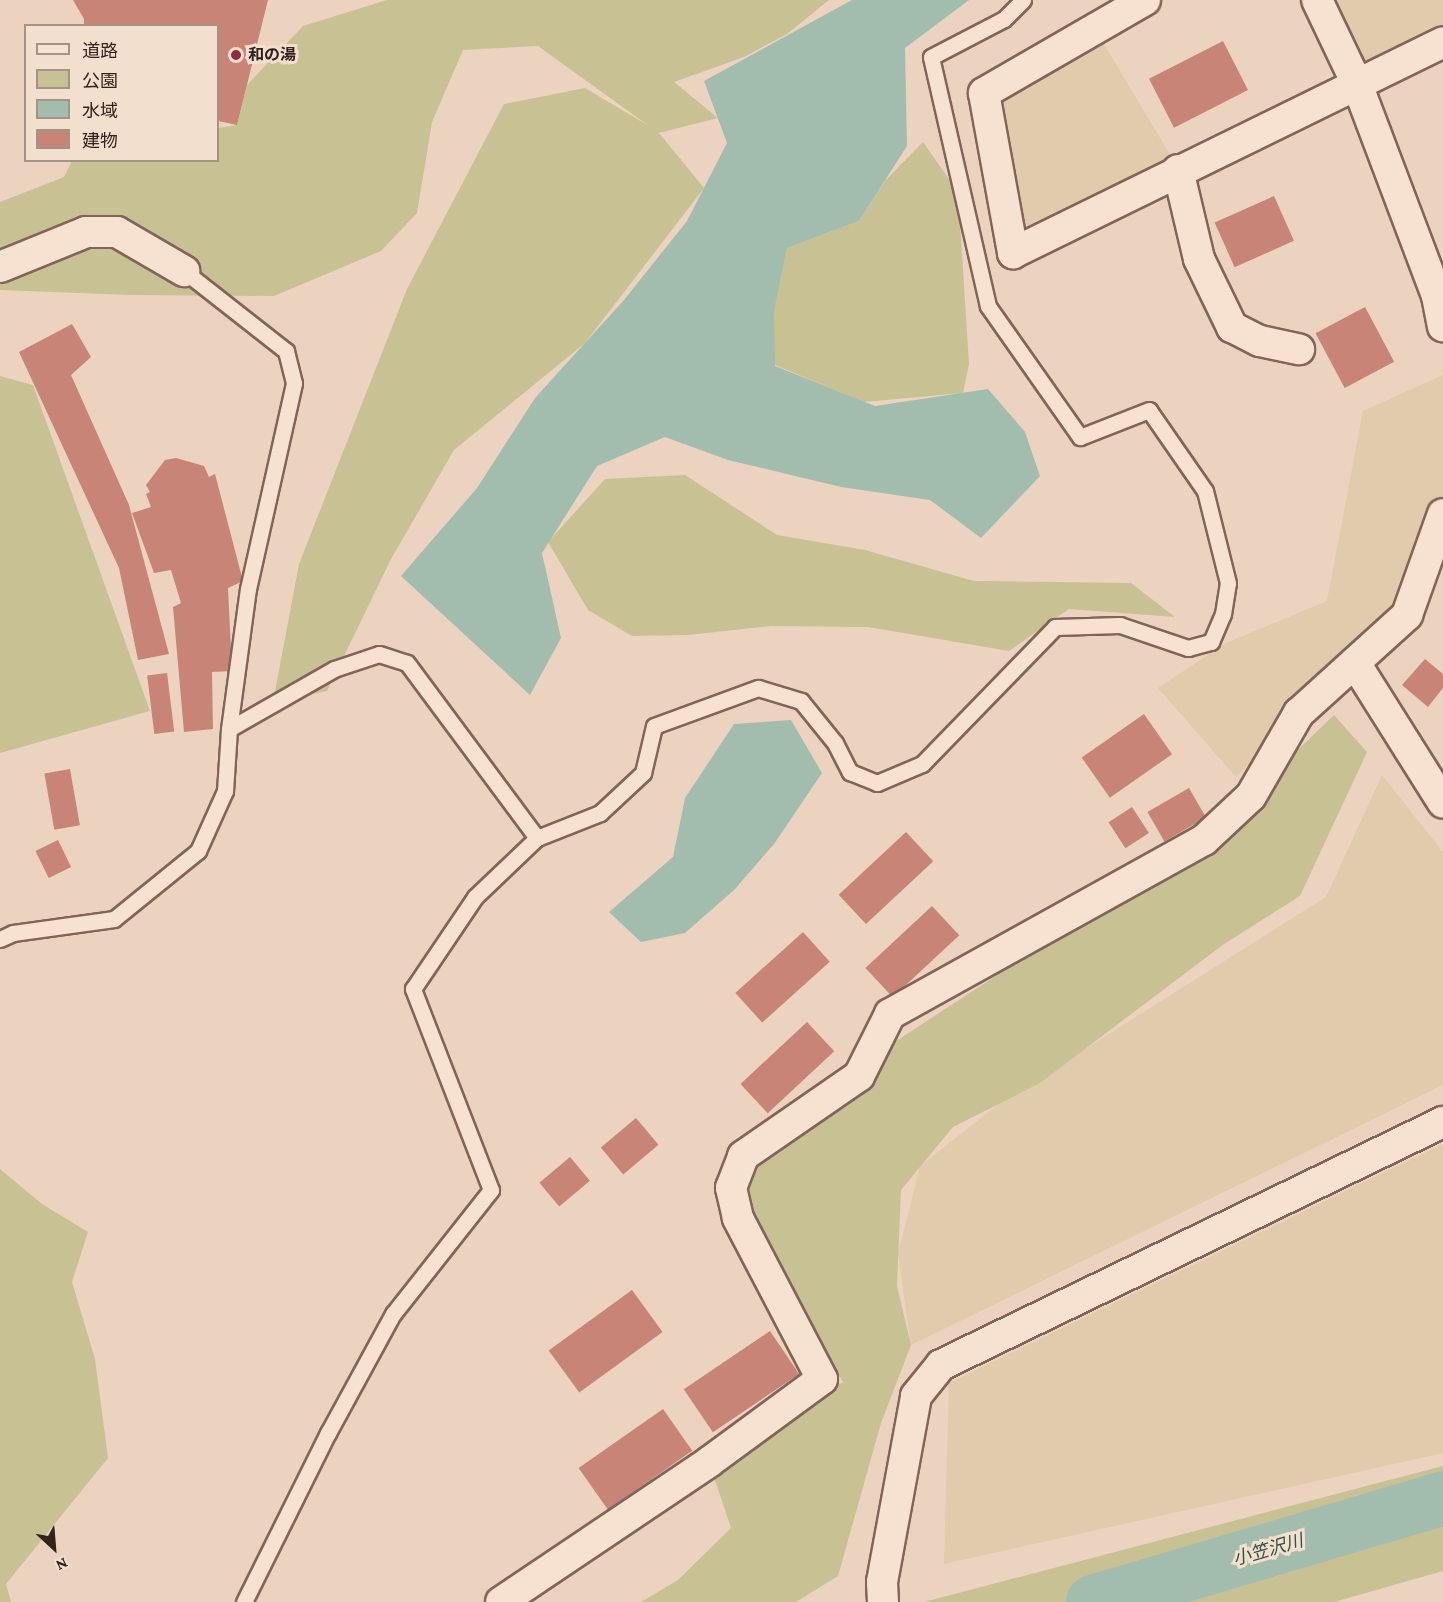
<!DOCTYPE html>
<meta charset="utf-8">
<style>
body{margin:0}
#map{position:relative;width:1443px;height:1602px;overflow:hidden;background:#ebd3bf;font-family:"Crimson Pro","Noto Sans JP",serif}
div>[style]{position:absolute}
.farmland>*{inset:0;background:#e0cbac}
.green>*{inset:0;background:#c8c194}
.water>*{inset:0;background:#a2bdae}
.river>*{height:54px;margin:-27px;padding:0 27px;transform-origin:27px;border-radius:27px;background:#a2bdae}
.building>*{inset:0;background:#c88476;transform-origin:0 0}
.roads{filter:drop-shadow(2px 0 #826458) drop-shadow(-2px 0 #826458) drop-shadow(0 2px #826458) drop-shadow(0 -2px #826458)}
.lane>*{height:15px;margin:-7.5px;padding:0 7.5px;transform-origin:7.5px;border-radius:7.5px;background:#f7e2d1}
.street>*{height:30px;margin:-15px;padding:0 15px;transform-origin:15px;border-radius:15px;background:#f7e2d1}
.dots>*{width:16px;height:16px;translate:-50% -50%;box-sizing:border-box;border:3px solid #f3dfce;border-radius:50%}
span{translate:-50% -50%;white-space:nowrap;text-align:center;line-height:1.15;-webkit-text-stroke:6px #f3dfce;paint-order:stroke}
.poi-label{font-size:16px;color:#33211c;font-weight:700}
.left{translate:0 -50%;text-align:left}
.water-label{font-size:18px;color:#2c5246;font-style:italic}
.legend{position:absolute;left:24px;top:24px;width:195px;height:138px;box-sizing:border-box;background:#f3dfce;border:2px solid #a69387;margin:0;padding:8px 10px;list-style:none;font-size:18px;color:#33211c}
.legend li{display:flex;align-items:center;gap:12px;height:30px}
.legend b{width:30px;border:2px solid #a69387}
.north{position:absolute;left:24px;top:1518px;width:60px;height:60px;-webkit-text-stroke:4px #f3dfce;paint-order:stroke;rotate:154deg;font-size:16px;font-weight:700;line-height:24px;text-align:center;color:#33211c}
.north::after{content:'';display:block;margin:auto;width:21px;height:27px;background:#33211c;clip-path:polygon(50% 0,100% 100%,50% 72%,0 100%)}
</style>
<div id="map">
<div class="farmland">
<div style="clip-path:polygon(1332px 0,1443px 0,1443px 27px,1362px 66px)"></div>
<div style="clip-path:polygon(1104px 44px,1172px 158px,1027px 234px,1000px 98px)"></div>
<div style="clip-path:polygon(1443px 375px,1443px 519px,1407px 615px,1299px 713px,1236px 777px,1158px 688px,1226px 643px,1327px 601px,1363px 411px)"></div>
<div style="clip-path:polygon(1382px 775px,1443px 852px,1443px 1085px,911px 1345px,898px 1254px,920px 1166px,1001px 1102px,1326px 897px)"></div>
<div style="clip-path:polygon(1443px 1144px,1443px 1453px,944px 1564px,949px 1383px)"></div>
</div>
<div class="green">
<div style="clip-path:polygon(387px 0,829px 0,787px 34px,744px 57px,674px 82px,718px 118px,659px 133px,704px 188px,585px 343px,454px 450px,391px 559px,327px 691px,273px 702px,299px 564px,407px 289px,504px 104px,585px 88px,649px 126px,538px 46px,463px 50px,432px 122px,417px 213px,381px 251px,274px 296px,130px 295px,0 290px,0 202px,64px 177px,72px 161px,218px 160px,218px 128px,237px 125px,247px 85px,303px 26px)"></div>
<div style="clip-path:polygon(923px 142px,958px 192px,969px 364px,963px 393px,864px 402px,763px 360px,787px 248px,859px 221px,885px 181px)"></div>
<div style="clip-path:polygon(0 376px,33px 385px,150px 711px,0 753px)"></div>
<div style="clip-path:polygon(685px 475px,777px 535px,865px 550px,974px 581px,1131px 583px,1175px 617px,1069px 609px,1009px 651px,868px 627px,771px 626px,688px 635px,632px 636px,588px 610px,548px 542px,605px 479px)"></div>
<div style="clip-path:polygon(1334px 715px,1367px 752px,1300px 896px,1224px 944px,1040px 1083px,953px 1127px,901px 1190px,897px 1286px,911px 1345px,881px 1423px,838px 1576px,796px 1602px,641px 1602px,678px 1580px,731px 1528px,709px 1462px,843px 1382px,738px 1218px,743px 1156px,867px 1060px,1204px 840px)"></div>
<div style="clip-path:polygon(0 1169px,42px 1204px,88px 1232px,72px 1282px,95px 1359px,108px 1458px,6px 1584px,11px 1602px,0 1602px)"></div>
<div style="clip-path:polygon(1443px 1466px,1443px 1571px,1334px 1602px,924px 1602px)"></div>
</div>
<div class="water">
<div style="clip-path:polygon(852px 0,969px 0,905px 48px,907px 146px,859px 221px,787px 248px,774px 311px,775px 366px,875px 406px,988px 389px,1025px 432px,1040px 476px,981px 538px,930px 500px,841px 487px,728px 460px,665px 437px,597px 466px,542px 553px,561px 638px,530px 695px,401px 576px,477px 488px,535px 398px,624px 300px,687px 221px,727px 143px,704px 81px)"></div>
<div style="clip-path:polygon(791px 720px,822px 773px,774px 844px,735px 889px,685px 933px,641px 942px,609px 912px,673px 857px,685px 798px,734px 724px)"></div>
</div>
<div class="river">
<div style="left:1093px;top:1602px;width:365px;rotate:-16.5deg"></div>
</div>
<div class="building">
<div style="clip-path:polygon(73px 0,268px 0,237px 125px,218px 121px,218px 26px,84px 26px,84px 19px)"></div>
<div style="left:1223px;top:41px;width:55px;height:83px;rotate:63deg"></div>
<div style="left:1274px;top:196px;width:49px;height:65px;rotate:66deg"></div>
<div style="left:1365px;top:307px;width:62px;height:56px;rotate:62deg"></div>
<div style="clip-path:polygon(72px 324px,91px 357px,71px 375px,129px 505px,169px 654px,138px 660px,119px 568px,19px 352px)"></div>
<div style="clip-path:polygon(176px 458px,204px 466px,209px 477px,215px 474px,243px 581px,228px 588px,232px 671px,212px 672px,213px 729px,184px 732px,173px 607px,181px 603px,171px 570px,154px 573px,132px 513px,151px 507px,146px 494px,150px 492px,146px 485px,165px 460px)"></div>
<div style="clip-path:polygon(1425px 659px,1443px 674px,1443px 688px,1428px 707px,1402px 685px)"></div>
<div style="left:167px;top:673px;width:59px;height:20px;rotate:83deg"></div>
<div style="left:1144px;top:714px;width:49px;height:76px;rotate:55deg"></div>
<div style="left:70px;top:769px;width:57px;height:26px;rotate:80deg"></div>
<div style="left:1189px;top:788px;width:34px;height:48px;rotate:60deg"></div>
<div style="left:1132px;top:807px;width:31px;height:28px;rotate:57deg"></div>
<div style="left:906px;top:832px;width:40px;height:92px;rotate:47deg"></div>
<div style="left:58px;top:840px;width:30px;height:25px;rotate:64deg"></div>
<div style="left:932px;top:906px;width:40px;height:91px;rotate:47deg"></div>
<div style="left:803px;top:932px;width:40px;height:91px;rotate:48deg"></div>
<div style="left:807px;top:1022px;width:40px;height:91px;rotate:47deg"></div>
<div style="left:636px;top:1118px;width:35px;height:46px;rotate:50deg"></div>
<div style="left:570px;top:1157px;width:31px;height:40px;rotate:50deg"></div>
<div style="left:632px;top:1290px;width:52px;height:103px;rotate:54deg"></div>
<div style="left:770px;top:1331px;width:52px;height:104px;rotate:56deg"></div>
<div style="left:663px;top:1409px;width:51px;height:103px;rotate:55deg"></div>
</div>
<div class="roads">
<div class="lane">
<div style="left:229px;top:729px;width:121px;rotate:-29.7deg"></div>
<div style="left:334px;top:669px;width:47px;rotate:-18.4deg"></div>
<div style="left:379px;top:654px;width:29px;rotate:18deg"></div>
<div style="left:407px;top:663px;width:218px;rotate:53.4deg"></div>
<div style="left:0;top:939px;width:14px;rotate:-25deg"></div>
<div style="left:13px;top:933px;width:102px;rotate:-7.9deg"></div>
<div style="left:114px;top:919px;width:108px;rotate:-39deg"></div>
<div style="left:198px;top:851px;width:66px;rotate:-65.8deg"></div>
<div style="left:225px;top:791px;width:62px;rotate:-86.3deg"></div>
<div style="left:229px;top:729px;width:141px;rotate:-82.3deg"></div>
<div style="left:248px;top:589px;width:211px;rotate:-77.4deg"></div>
<div style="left:294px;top:383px;width:33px;rotate:-104deg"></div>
<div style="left:286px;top:351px;width:130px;rotate:-141.9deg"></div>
<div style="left:244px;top:1602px;width:189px;rotate:-63.6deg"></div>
<div style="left:328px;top:1433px;width:136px;rotate:-61.4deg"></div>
<div style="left:393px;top:1314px;width:158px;rotate:-51.7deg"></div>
<div style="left:491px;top:1190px;width:216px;rotate:-111.2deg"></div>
<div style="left:413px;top:989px;width:111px;rotate:-56deg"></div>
<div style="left:475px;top:897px;width:86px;rotate:-43.6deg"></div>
<div style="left:537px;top:838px;width:68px;rotate:-21.6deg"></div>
<div style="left:600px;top:813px;width:59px;rotate:-42.9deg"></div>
<div style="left:643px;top:773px;width:48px;rotate:-76.8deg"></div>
<div style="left:654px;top:726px;width:111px;rotate:-20.1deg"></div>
<div style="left:758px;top:688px;width:45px;rotate:16.8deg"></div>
<div style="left:801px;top:701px;width:54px;rotate:51deg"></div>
<div style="left:835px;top:743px;width:33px;rotate:63deg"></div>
<div style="left:850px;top:772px;width:29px;rotate:22deg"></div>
<div style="left:877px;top:783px;width:49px;rotate:-22.9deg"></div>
<div style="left:922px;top:764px;width:191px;rotate:-45.8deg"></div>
<div style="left:1055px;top:627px;width:65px;rotate:-1.8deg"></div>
<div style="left:1120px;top:625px;width:72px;rotate:18.7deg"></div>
<div style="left:1188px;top:648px;width:24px;rotate:-15deg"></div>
<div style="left:1211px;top:642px;width:30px;rotate:-67deg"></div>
<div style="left:1223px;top:614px;width:31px;rotate:-81deg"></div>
<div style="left:1228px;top:583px;width:95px;rotate:-104deg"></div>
<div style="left:1205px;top:491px;width:98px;rotate:-124.7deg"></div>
<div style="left:1149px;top:410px;width:74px;rotate:158.6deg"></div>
<div style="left:1080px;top:437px;width:160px;rotate:-125.1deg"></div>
<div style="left:988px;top:306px;width:255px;rotate:-102.9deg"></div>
<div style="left:931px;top:57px;width:82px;rotate:-27.5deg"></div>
<div style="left:1004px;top:19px;width:27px;rotate:-45deg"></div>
</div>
<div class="street">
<div style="left:1145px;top:0;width:186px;rotate:150deg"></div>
<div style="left:984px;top:93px;width:163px;rotate:79.7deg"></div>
<div style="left:1013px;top:253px;width:479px;rotate:-26.1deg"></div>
<div style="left:1317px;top:0;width:93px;rotate:64.5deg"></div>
<div style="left:1357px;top:84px;width:227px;rotate:69.3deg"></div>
<div style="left:1437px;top:296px;width:31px;rotate:79deg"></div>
<div style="left:1178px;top:170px;width:91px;rotate:76.7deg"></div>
<div style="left:1199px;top:259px;width:76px;rotate:64.1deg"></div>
<div style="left:1232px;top:327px;width:31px;rotate:27deg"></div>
<div style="left:1260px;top:341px;width:40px;rotate:12deg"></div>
<div style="left:0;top:267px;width:93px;rotate:-22.1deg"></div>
<div style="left:86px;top:232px;width:31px"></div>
<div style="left:117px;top:232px;width:78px;rotate:30.2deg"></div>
<div style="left:1355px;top:663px;width:165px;rotate:57.8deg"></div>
<div style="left:501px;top:1602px;width:251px;rotate:-33.9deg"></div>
<div style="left:709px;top:1462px;width:140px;rotate:-36.3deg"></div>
<div style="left:822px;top:1379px;width:182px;rotate:-117.6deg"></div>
<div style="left:738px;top:1218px;width:31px;rotate:-103deg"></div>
<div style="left:731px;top:1188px;width:34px;rotate:-69deg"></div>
<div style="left:743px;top:1156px;width:141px;rotate:-34.6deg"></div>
<div style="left:859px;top:1076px;width:69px;rotate:-63.4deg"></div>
<div style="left:890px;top:1014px;width:359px;rotate:-29deg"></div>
<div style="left:1204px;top:840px;width:64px;rotate:-43.1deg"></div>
<div style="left:1251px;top:796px;width:96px;rotate:-60deg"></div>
<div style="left:1299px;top:713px;width:146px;rotate:-42.2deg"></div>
<div style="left:1407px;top:615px;width:107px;rotate:-70.4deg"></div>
<div style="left:883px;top:1602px;width:20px;rotate:-93deg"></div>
<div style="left:882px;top:1582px;width:189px;rotate:-79.6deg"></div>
<div style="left:916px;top:1396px;width:40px;rotate:-51deg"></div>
<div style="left:941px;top:1365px;width:558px;rotate:-25.83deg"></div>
</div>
</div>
<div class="dots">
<div style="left:236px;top:55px;background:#8e2b45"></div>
</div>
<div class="poi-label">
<span class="left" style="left:248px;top:55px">和の湯</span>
</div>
<div class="water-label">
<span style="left:1268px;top:1550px;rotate:-16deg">小笠沢川</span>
</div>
<ul class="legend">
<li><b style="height:8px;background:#f7e2d1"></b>道路</li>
<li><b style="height:16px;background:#c8c194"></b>公園</li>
<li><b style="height:16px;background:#a2bdae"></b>水域</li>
<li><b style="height:16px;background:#c88476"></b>建物</li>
</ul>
<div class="north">N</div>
</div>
